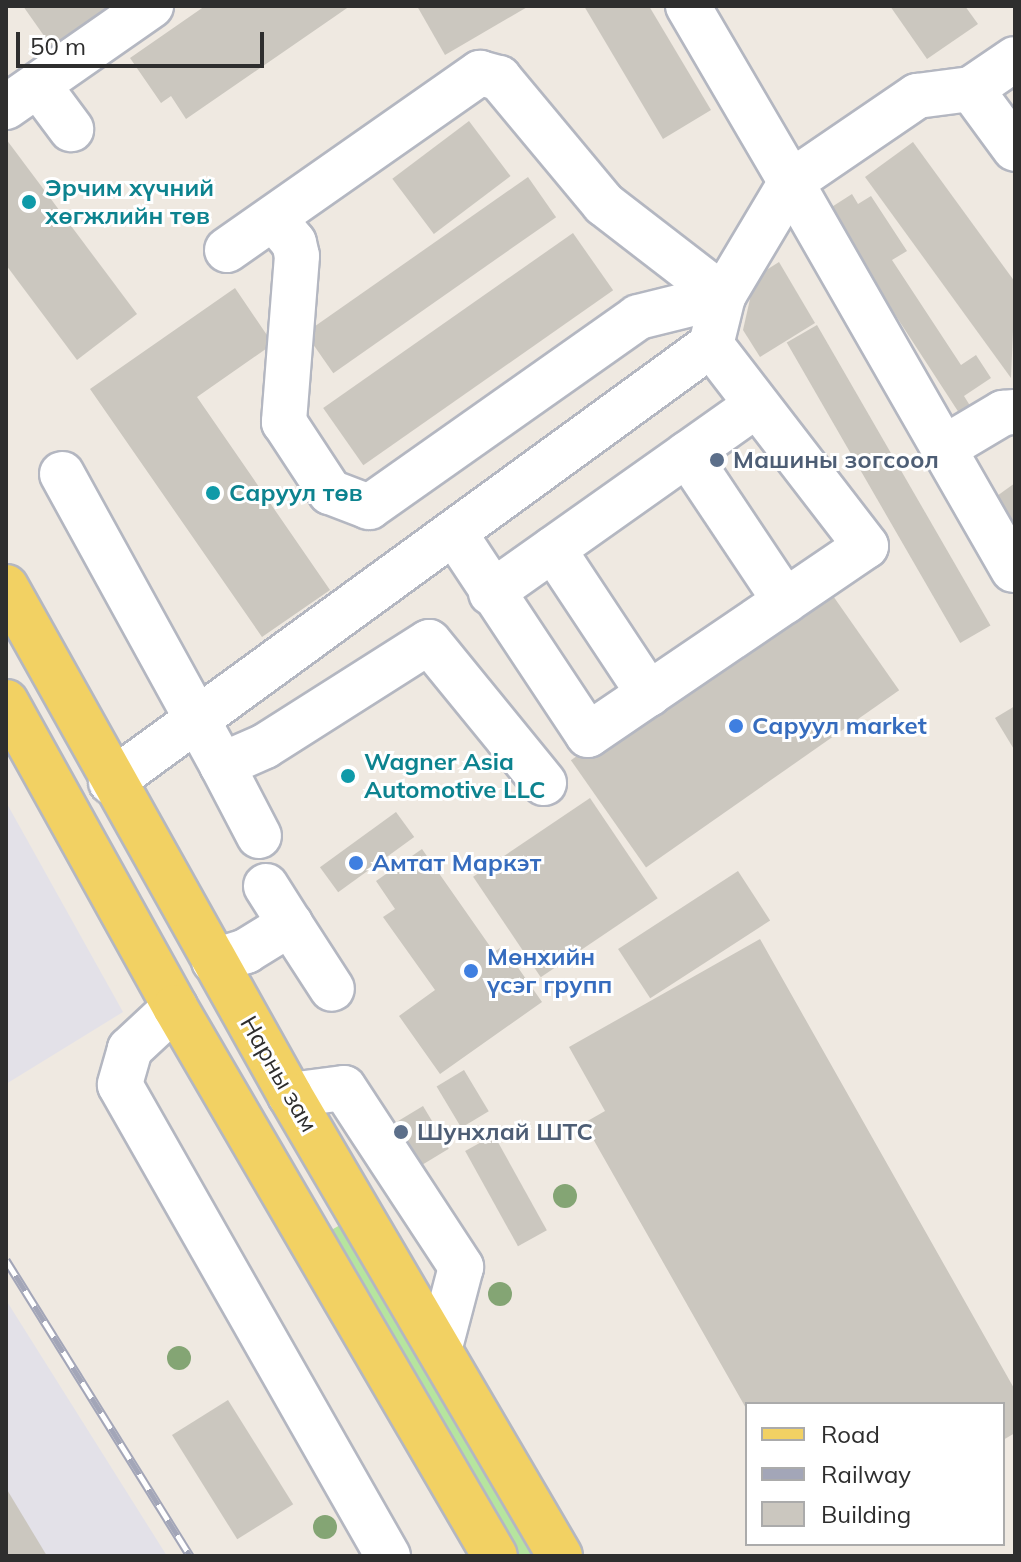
<!DOCTYPE html>
<meta charset="utf-8">
<style>
body{margin:0}
#map{position:relative;width:1021px;height:1562px;overflow:hidden;background:#efe9e1;font-family:Mulish,sans-serif}
div>[style]{position:absolute}
.industrial>*{inset:0;background:#e3e1e8}
.green>*{inset:0;background:#b6e59e;transform-origin:0 0}
.building>*{inset:0;background:#cbc7bf;transform-origin:0 0}
.roads{filter:drop-shadow(2px 0 #b4b7c1) drop-shadow(-2px 0 #b4b7c1) drop-shadow(0 2px #b4b7c1) drop-shadow(0 -2px #b4b7c1)}
.minor>*{height:44px;margin:-22px;padding:0 22px;transform-origin:22px;border-radius:22px;background:#fff}
.major>*{height:44px;margin:-22px;padding:0 22px;transform-origin:22px;border-radius:22px;background:#f2d163}
.rail>*{height:9px;margin-top:-4.5px;transform-origin:0;background:repeating-linear-gradient(90deg,#fff 0 18px,#a3a6b8 0 36px);box-sizing:border-box;border-block:2px solid #a3a6b8}
.trees>*{width:24px;height:24px;margin:-12px;border-radius:50%;background:#84a574}
.dots>*{width:22px;height:22px;translate:-50% -50%;box-sizing:border-box;border:4px solid #fff;border-radius:50%}
span{translate:-50% -50%;white-space:nowrap;text-align:center;line-height:1.15;-webkit-text-stroke:6px #fff;paint-order:stroke}
.culture-label{font-size:24px;color:#0d838f;font-weight:700}
.left{translate:0 -50%;text-align:left}
.service-label{font-size:24px;color:#4e5e75;font-weight:700}
.shop-label{font-size:24px;color:#366cbe;font-weight:700}
.street-label{font-size:24px;color:#2e2e2e}
.frame{position:absolute;inset:0;border:8px solid #2e2e2e;pointer-events:none}
.legend{position:absolute;left:745px;top:1402px;width:260px;height:144px;box-sizing:border-box;background:#fff;border:2px solid #ababab;margin:0;padding:10px 14px;list-style:none;font-size:24px;color:#2e2e2e}
.legend li{display:flex;align-items:center;gap:16px;height:40px}
.legend b{width:40px;border:2px solid #ababab}
.scale{position:absolute;left:16px;top:32px;width:248px;height:36px;box-sizing:border-box;border:4px solid #2e2e2e;border-top:0;padding-left:10px;font-size:24px;line-height:28px;white-space:nowrap;color:#2e2e2e;-webkit-text-stroke:6px #fff;paint-order:stroke}
</style>
<div id="map">
<div class="industrial">
<div style="clip-path:polygon(6px 802px,123px 1012px,6px 1084px)"></div>
<div style="clip-path:polygon(6px 1300px,167px 1556px,6px 1556px)"></div>
</div>
<div class="green">
<div style="left:347px;top:1221px;width:387px;height:20px;rotate:60deg"></div>
</div>
<div class="building">
<div style="clip-path:polygon(23px 6px,117px 6px,54px 50px)"></div>
<div style="clip-path:polygon(205px 6px,350px 6px,186px 119px,171px 96px,161px 103px,130px 58px)"></div>
<div style="clip-path:polygon(417px 6px,529px 6px,445px 55px)"></div>
<div style="clip-path:polygon(584px 6px,649px 6px,711px 110px,663px 139px)"></div>
<div style="clip-path:polygon(890px 6px,965px 6px,978px 24px,927px 59px)"></div>
<div style="left:469px;top:121px;width:69px;height:96px;rotate:53deg"></div>
<div style="clip-path:polygon(6px 139px,137px 314px,77px 360px,6px 265px)"></div>
<div style="clip-path:polygon(913px 142px,1015px 282px,1011px 378px,865px 177px)"></div>
<div style="left:528px;top:177px;width:49px;height:272px;rotate:55deg"></div>
<div style="clip-path:polygon(852px 194px,858px 204px,871px 196px,907px 251px,892px 260px,961px 365px,976px 355px,991px 378px,964px 396px,974px 412px,963px 419px,827px 210px)"></div>
<div style="left:573px;top:233px;width:70px;height:305px;rotate:55deg"></div>
<div style="clip-path:polygon(779px 262px,815px 323px,760px 357px,743px 330px,755px 277px)"></div>
<div style="clip-path:polygon(235px 288px,273px 344px,197px 397px,330px 590px,262px 637px,90px 389px)"></div>
<div style="left:817px;top:325px;width:347px;height:35px;rotate:60deg"></div>
<div style="clip-path:polygon(1015px 483px,1015px 537px,990px 501px)"></div>
<div style="left:824px;top:583px;width:131px;height:309px;rotate:55deg"></div>
<div style="clip-path:polygon(1015px 706px,1015px 751px,995px 718px)"></div>
<div style="left:590px;top:798px;width:121px;height:141px;rotate:56deg"></div>
<div style="left:396px;top:812px;width:31px;height:94px;rotate:54deg"></div>
<div style="clip-path:polygon(422px 849px,494px 952px,503px 946px,542px 1002px,440px 1074px,399px 1016px,435px 990px,383px 917px,395px 909px,376px 881px)"></div>
<div style="left:738px;top:871px;width:59px;height:143px;rotate:57deg"></div>
<div style="clip-path:polygon(760px 939px,1015px 1390px,1015px 1433px,1003px 1440px,1003px 1404px,747px 1404px,747px 1410px,584px 1123px,605px 1111px,569px 1047px)"></div>
<div style="left:464px;top:1070px;width:48px;height:32px;rotate:59deg"></div>
<div style="left:423px;top:1106px;width:50px;height:42px;rotate:59deg"></div>
<div style="left:494px;top:1135px;width:109px;height:33px;rotate:61deg"></div>
<div style="left:228px;top:1400px;width:123px;height:66px;rotate:58deg"></div>
<div style="clip-path:polygon(6px 1488px,47px 1556px,6px 1556px)"></div>
</div>
<div class="roads">
<div class="minor">
<div style="left:688px;top:6px;width:204px;rotate:59.7deg"></div>
<div style="left:791px;top:182px;width:153px;rotate:-34.3deg"></div>
<div style="left:917px;top:96px;width:54px;rotate:-7.4deg"></div>
<div style="left:971px;top:89px;width:74px;rotate:53.7deg"></div>
<div style="left:39px;top:86px;width:54px;rotate:53.3deg"></div>
<div style="left:971px;top:89px;width:53px;rotate:-34.3deg"></div>
<div style="left:6px;top:107px;width:177px;rotate:-34.9deg"></div>
<div style="left:274px;top:219px;width:31px;rotate:50deg"></div>
<div style="left:294px;top:243px;width:13px;rotate:77deg"></div>
<div style="left:297px;top:256px;width:167px;rotate:94.5deg"></div>
<div style="left:284px;top:422px;width:84px;rotate:56.7deg"></div>
<div style="left:330px;top:492px;width:42px;rotate:21deg"></div>
<div style="left:369px;top:507px;width:329px;rotate:-35.2deg"></div>
<div style="left:638px;top:317px;width:88px;rotate:-13.9deg"></div>
<div style="left:227px;top:250px;width:309px;rotate:-35deg"></div>
<div style="left:480px;top:73px;width:20px;rotate:15deg"></div>
<div style="left:499px;top:78px;width:164px;rotate:50.2deg"></div>
<div style="left:604px;top:204px;width:150px;rotate:37.7deg"></div>
<div style="left:944px;top:448px;width:69px;rotate:-30.7deg"></div>
<div style="left:1003px;top:413px;width:12px;rotate:-5deg"></div>
<div style="left:687px;top:454px;width:177px;rotate:56.3deg"></div>
<div style="left:62px;top:474px;width:332px;rotate:61.2deg"></div>
<div style="left:222px;top:765px;width:47px;rotate:-23.8deg"></div>
<div style="left:265px;top:746px;width:194px;rotate:-32.4deg"></div>
<div style="left:429px;top:642px;width:182px;rotate:50.8deg"></div>
<div style="left:455px;top:534px;width:241px;rotate:56.5deg"></div>
<div style="left:588px;top:735px;width:336px;rotate:-34.2deg"></div>
<div style="left:866px;top:546px;width:254px;rotate:-127.6deg"></div>
<div style="left:553px;top:549px;width:174px;rotate:56.5deg"></div>
<div style="left:491px;top:593px;width:324px;rotate:-35.3deg"></div>
<div style="left:222px;top:765px;width:80px;rotate:62.5deg"></div>
<div style="left:111px;top:782px;width:742px;rotate:-36.07deg"></div>
<div style="left:711px;top:345px;width:50px;rotate:-76.2deg"></div>
<div style="left:723px;top:296px;width:133px;rotate:-59.2deg"></div>
<div style="left:791px;top:182px;width:447px;rotate:60.2deg"></div>
<div style="left:266px;top:886px;width:45px;rotate:57.7deg"></div>
<div style="left:214px;top:961px;width:34px;rotate:-17deg"></div>
<div style="left:246px;top:951px;width:52px;rotate:-31.5deg"></div>
<div style="left:290px;top:924px;width:77px;rotate:57.1deg"></div>
<div style="left:175px;top:1007px;width:62px;rotate:137deg"></div>
<div style="left:130px;top:1049px;width:37px;rotate:106deg"></div>
<div style="left:120px;top:1085px;width:542px;rotate:60.36deg"></div>
<div style="left:290px;top:1095px;width:54px;rotate:-7.4deg"></div>
<div style="left:344px;top:1088px;width:214px;rotate:56.8deg"></div>
<div style="left:461px;top:1267px;width:83px;rotate:104.7deg"></div>
</div>
<div class="major">
<div style="left:6px;top:587px;width:582px;rotate:60.79deg"></div>
<div style="left:290px;top:1095px;width:534px;rotate:59.64deg"></div>
<div style="left:6px;top:702px;width:349px;rotate:61deg"></div>
<div style="left:175px;top:1007px;width:635px;rotate:59.76deg"></div>
</div>
</div>
<div class="rail">
<div style="left:6px;top:1260px;width:349px;rotate:58.1deg"></div>
</div>
<div class="trees">
<div style="left:565px;top:1196px"></div>
<div style="left:500px;top:1294px"></div>
<div style="left:179px;top:1358px"></div>
<div style="left:325px;top:1527px"></div>
</div>
<div class="dots">
<div style="left:29px;top:202px;background:#0f9aa8"></div>
<div style="left:717px;top:460px;background:#5c6f8a"></div>
<div style="left:213px;top:493px;background:#0f9aa8"></div>
<div style="left:736px;top:726px;background:#3f7fe0"></div>
<div style="left:348px;top:776px;background:#0f9aa8"></div>
<div style="left:356px;top:863px;background:#3f7fe0"></div>
<div style="left:471px;top:971px;background:#3f7fe0"></div>
<div style="left:401px;top:1132px;background:#5c6f8a"></div>
</div>
<div class="culture-label">
<span class="left" style="left:45px;top:202px">Эрчим хүчний<br>хөгжлийн төв</span>
<span class="left" style="left:229px;top:493px">Саруул төв</span>
<span class="left" style="left:364px;top:776px">Wagner Asia<br>Automotive LLC</span>
</div>
<div class="service-label">
<span class="left" style="left:733px;top:460px">Машины зогсоол</span>
<span class="left" style="left:417px;top:1132px">Шунхлай ШТС</span>
</div>
<div class="shop-label">
<span class="left" style="left:752px;top:726px">Саруул market</span>
<span class="left" style="left:372px;top:863px">Амтат Маркэт</span>
<span class="left" style="left:487px;top:971px">Мөнхийн<br>үсэг групп</span>
</div>
<div class="street-label">
<span style="left:279px;top:1074px;rotate:60deg">Нарны зам</span>
</div>
<div class="frame"></div>
<ul class="legend">
<li><b style="height:10px;background:#f2d163"></b>Road</li>
<li><b style="height:10px;background:#a3a6b8"></b>Railway</li>
<li><b style="height:22px;background:#cbc7bf"></b>Building</li>
</ul>
<div class="scale">50 m</div>
</div>
